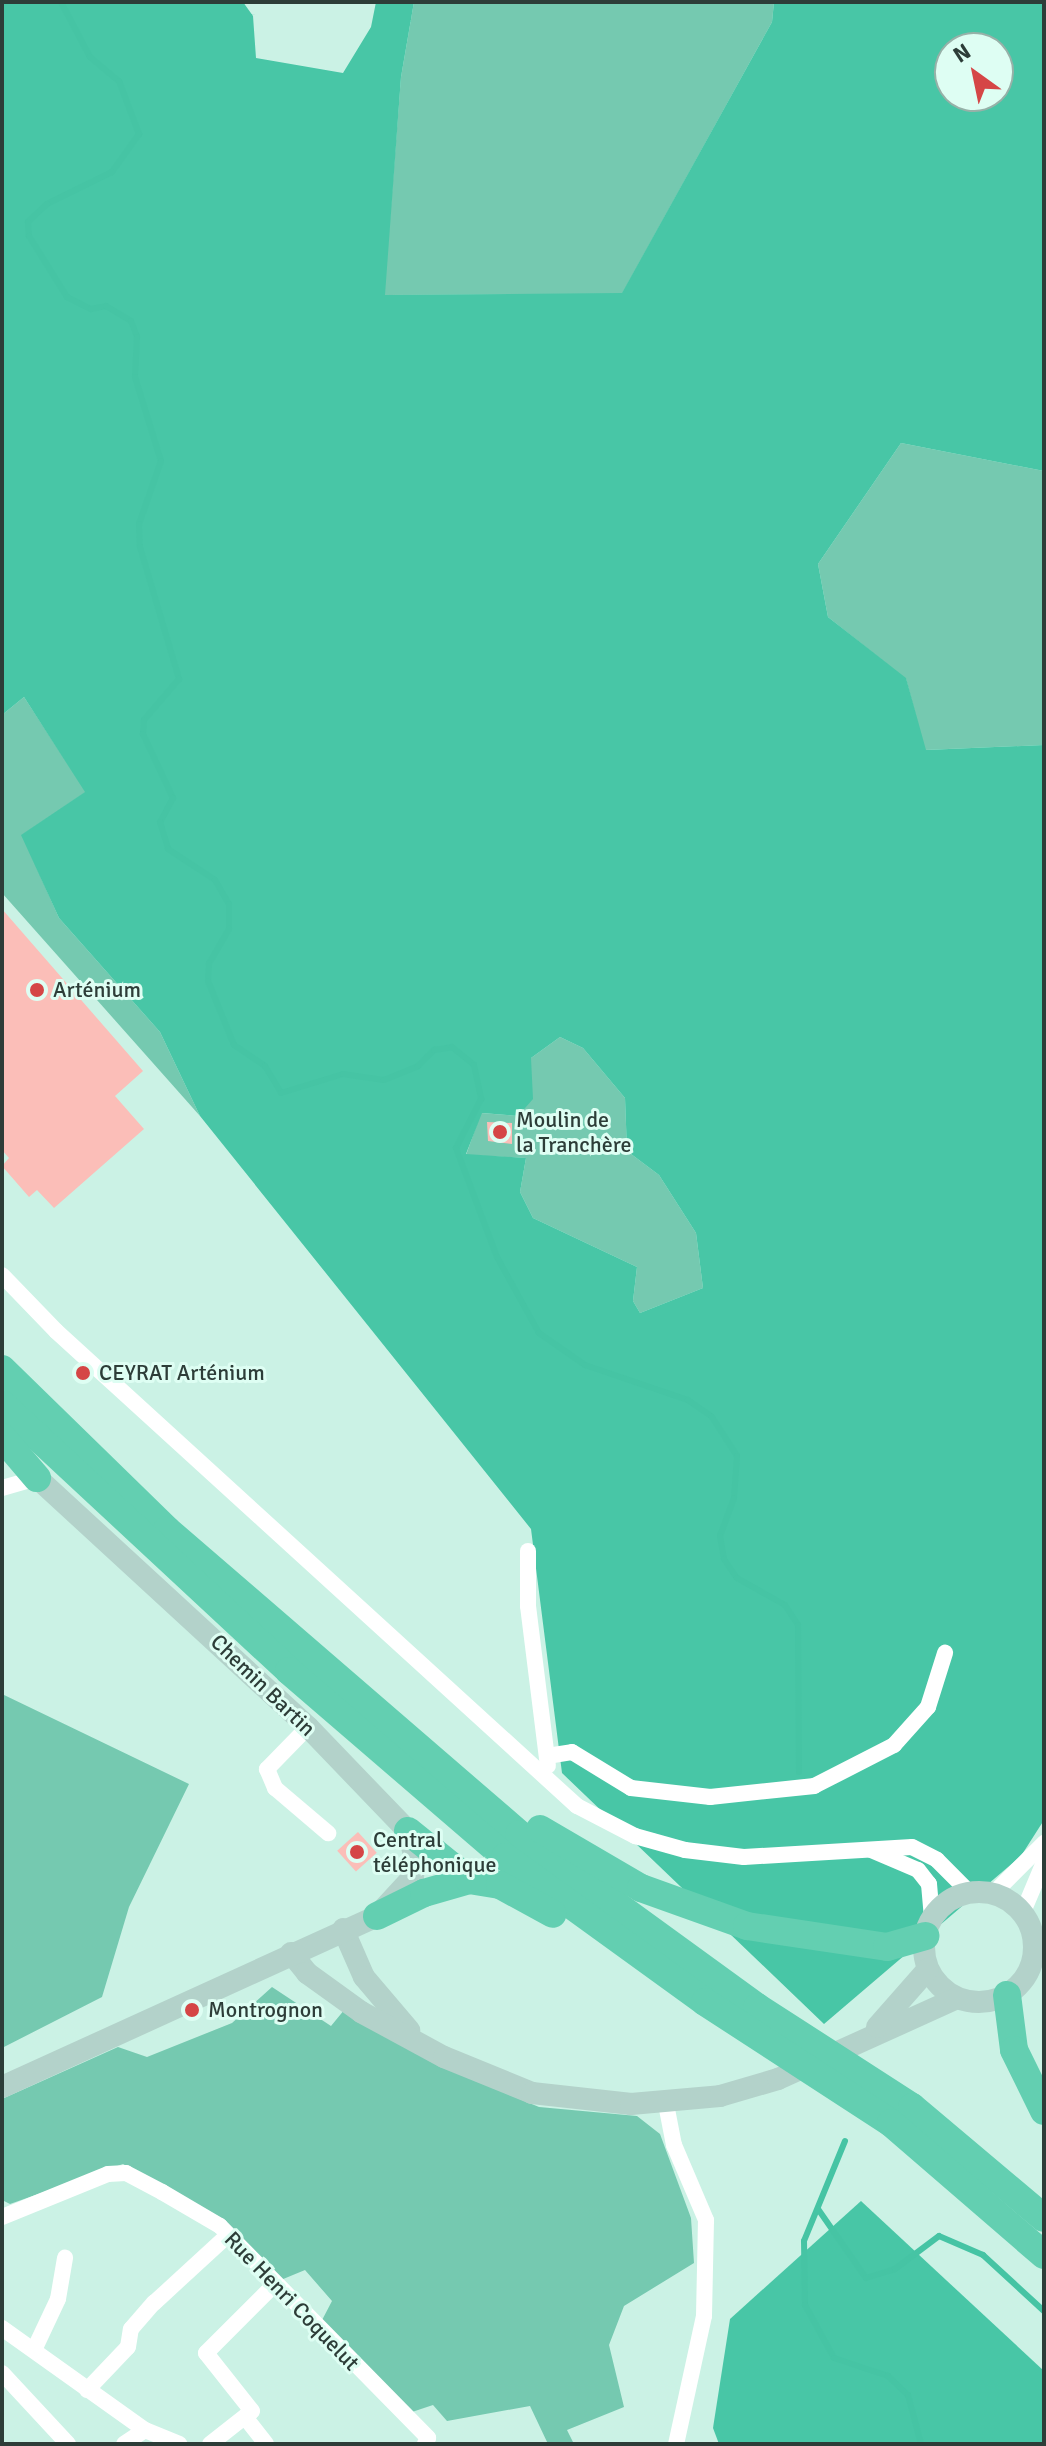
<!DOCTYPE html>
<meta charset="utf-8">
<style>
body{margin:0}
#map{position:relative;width:1046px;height:2446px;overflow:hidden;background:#cbf2e5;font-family:Signika,sans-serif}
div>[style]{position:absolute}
.green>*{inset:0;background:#75c9b0}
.forest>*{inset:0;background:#48c6a6}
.stream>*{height:6px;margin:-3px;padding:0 3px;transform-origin:3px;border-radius:3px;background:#46c4a4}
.building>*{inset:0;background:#fbbeb8;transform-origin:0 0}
.street>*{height:16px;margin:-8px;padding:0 8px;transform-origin:8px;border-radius:8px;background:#fff}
.secondary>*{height:22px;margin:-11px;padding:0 11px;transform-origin:11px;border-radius:11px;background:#b3d2ca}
.secondary>.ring{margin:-11px;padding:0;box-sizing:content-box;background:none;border:22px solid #b3d2ca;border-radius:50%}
.highway>*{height:28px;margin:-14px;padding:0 14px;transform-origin:14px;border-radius:14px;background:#63cfb1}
.dots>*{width:22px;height:22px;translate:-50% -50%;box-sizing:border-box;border:4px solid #defef3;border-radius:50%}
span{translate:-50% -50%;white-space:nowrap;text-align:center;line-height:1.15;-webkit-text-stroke:6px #defef3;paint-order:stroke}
.poi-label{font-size:22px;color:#2d3d38}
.left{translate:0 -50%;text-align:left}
.street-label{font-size:22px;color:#2d3d38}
.frame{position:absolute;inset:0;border:4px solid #2d3d38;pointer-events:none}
.north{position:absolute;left:934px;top:32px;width:80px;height:80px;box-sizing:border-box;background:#defef3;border:2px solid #97b1a8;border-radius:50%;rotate:327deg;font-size:22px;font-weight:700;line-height:32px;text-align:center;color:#2d3d38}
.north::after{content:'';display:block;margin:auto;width:28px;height:36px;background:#d54646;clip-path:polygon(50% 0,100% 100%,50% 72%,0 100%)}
</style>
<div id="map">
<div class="green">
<div style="clip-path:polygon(414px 2px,774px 2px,772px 22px,622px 294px,384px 295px,401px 77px)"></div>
<div style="clip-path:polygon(901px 443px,1044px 471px,1044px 745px,925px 750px,906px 679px,828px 617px,818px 564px)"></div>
<div style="clip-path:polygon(24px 697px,86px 792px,22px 835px,59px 918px,160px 1032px,200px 1116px,2px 893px,2px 715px)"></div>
<div style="clip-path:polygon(560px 1037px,583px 1048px,625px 1098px,627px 1151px,659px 1175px,696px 1233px,703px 1288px,640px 1313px,633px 1301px,637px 1267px,533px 1218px,520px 1192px,526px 1158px,466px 1155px,481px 1113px,518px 1116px,531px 1058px)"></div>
<div style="clip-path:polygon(2px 1694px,189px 1784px,129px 1907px,102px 1997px,2px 2048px)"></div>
<div style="clip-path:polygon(272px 1987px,331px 2026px,345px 2009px,445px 2068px,539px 2107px,637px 2116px,660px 2134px,691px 2218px,694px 2263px,624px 2306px,609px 2345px,624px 2407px,567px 2430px,574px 2444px,548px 2444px,530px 2406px,447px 2421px,433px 2405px,412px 2412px,320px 2324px,332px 2301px,305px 2270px,276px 2282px,225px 2220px,123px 2164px,10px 2204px,2px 2200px,2px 2099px,118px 2047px,147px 2057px,232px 2023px)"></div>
</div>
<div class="forest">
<div style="clip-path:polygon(evenodd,2px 2px,243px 2px,253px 16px,256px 58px,343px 73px,371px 27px,376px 2px,414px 2px,401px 77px,385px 295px,622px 293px,772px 22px,774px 2px,1044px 2px,1044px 471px,901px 443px,818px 564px,828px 617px,906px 678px,926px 750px,1044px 745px,1044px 1820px,1021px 1856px,824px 2024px,562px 1773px,531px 1529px,200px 1116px,160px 1032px,59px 918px,21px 835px,85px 792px,24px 697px,2px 715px,2px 2px,950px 48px,998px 48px,998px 96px,950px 96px,950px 48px,2px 2px,560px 1037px,583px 1048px,625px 1098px,627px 1151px,659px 1175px,696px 1233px,703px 1288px,640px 1313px,633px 1301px,637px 1267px,533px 1218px,520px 1192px,526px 1158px,466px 1154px,482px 1113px,518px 1116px,533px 1099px,531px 1058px,560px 1037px)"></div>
<div style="clip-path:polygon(861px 2201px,1044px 2371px,1044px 2444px,719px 2444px,713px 2428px,730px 2319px)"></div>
</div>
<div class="stream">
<div style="left:61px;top:2px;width:62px;rotate:62.2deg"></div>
<div style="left:90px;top:57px;width:38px;rotate:40deg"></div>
<div style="left:119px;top:81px;width:57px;rotate:69.3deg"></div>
<div style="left:139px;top:134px;width:47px;rotate:125.4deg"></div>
<div style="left:112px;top:172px;width:72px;rotate:153.8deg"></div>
<div style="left:47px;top:204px;width:26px;rotate:137deg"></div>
<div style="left:28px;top:222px;width:14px;rotate:86deg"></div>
<div style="left:29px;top:236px;width:72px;rotate:58.1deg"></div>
<div style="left:67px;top:297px;width:27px;rotate:27deg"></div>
<div style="left:91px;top:309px;width:15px;rotate:-11deg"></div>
<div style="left:106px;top:306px;width:29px;rotate:31deg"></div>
<div style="left:131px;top:321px;width:17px;rotate:69deg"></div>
<div style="left:137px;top:337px;width:40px;rotate:92.9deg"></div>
<div style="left:135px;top:377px;width:88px;rotate:72.8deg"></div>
<div style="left:161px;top:461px;width:67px;rotate:109.2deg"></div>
<div style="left:139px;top:524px;width:23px;rotate:88deg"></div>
<div style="left:140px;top:547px;width:138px;rotate:73.5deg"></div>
<div style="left:179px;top:679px;width:54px;rotate:130.5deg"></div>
<div style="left:144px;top:720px;width:14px;rotate:94deg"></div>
<div style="left:143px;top:734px;width:71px;rotate:64.9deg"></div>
<div style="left:173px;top:798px;width:27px;rotate:118deg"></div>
<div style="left:160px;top:822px;width:28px;rotate:73deg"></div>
<div style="left:168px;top:849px;width:56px;rotate:33.4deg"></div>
<div style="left:215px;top:880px;width:28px;rotate:60deg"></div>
<div style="left:229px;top:904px;width:25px;rotate:90deg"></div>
<div style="left:229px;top:929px;width:39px;rotate:120deg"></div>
<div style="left:209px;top:963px;width:18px;rotate:93deg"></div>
<div style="left:208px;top:981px;width:69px;rotate:67.9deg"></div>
<div style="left:234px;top:1045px;width:37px;rotate:34deg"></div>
<div style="left:265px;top:1066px;width:31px;rotate:59deg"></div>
<div style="left:281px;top:1093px;width:65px;rotate:-17deg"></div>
<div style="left:343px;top:1074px;width:41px;rotate:8.3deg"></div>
<div style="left:384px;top:1080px;width:37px;rotate:-22deg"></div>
<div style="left:418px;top:1066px;width:23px;rotate:-45deg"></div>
<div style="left:434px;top:1050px;width:18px;rotate:-9deg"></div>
<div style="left:452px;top:1047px;width:28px;rotate:39deg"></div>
<div style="left:474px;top:1065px;width:35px;rotate:78deg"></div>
<div style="left:481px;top:1099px;width:55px;rotate:117deg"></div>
<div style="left:456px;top:1148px;width:116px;rotate:69.4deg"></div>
<div style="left:497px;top:1257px;width:87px;rotate:61.1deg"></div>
<div style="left:539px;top:1333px;width:56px;rotate:34.8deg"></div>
<div style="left:585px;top:1365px;width:109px;rotate:18.8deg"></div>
<div style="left:688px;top:1400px;width:29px;rotate:35deg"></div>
<div style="left:712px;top:1417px;width:46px;rotate:57.3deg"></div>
<div style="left:737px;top:1456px;width:42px;rotate:94.1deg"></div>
<div style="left:734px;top:1498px;width:40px;rotate:110.2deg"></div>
<div style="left:720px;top:1536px;width:23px;rotate:80deg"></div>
<div style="left:724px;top:1559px;width:23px;rotate:56deg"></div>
<div style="left:737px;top:1578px;width:55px;rotate:29.4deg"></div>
<div style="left:785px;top:1605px;width:24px;rotate:57deg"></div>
<div style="left:798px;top:1625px;width:147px;rotate:89.6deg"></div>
<div style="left:845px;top:2141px;width:108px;rotate:112.3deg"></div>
<div style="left:804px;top:2241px;width:64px;rotate:89.1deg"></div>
<div style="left:805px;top:2305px;width:60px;rotate:61.3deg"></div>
<div style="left:834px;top:2358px;width:57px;rotate:18.4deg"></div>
<div style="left:888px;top:2376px;width:28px;rotate:44deg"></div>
<div style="left:908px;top:2395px;width:51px;rotate:75.1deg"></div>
<div style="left:818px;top:2209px;width:84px;rotate:55.2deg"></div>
<div style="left:866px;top:2278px;width:30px;rotate:-17deg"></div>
<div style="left:895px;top:2269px;width:55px;rotate:-36.9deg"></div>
<div style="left:939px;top:2236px;width:48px;rotate:23.4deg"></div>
<div style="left:983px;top:2255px;width:83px;rotate:42.6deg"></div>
</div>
<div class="building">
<div style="clip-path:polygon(2px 909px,143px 1071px,115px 1096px,144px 1129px,54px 1208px,37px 1190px,29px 1197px,2px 1166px,9px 1158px,2px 1150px)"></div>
<div style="clip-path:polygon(487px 1122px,512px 1123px,512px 1144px,488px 1141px)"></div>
<div style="left:358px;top:1832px;width:28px;height:28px;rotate:48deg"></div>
</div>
<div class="street">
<div style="left:2px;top:1275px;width:78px;rotate:46deg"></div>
<div style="left:56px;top:1331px;width:705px;rotate:42.36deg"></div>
<div style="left:577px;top:1806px;width:65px;rotate:27.3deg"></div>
<div style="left:635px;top:1836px;width:52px;rotate:15.6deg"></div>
<div style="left:685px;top:1850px;width:59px;rotate:6.8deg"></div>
<div style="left:744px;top:1857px;width:168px;rotate:-3.4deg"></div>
<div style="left:912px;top:1847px;width:28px;rotate:27deg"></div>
<div style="left:937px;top:1860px;width:45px;rotate:45deg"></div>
<div style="left:2px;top:1488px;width:36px;rotate:-16deg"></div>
<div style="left:528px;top:1551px;width:55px;rotate:90deg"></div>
<div style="left:528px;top:1606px;width:161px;rotate:82.9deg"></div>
<div style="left:308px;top:1727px;width:59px;rotate:134.3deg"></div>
<div style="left:267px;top:1769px;width:21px;rotate:67deg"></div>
<div style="left:275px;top:1788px;width:70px;rotate:40.3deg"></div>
<div style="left:547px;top:1756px;width:25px;rotate:-9deg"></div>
<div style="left:572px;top:1752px;width:69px;rotate:31.4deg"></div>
<div style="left:631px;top:1788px;width:80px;rotate:6.5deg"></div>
<div style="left:710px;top:1797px;width:105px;rotate:-6deg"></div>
<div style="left:814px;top:1786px;width:90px;rotate:-27.1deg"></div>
<div style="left:894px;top:1745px;width:51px;rotate:-48.2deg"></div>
<div style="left:928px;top:1707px;width:57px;rotate:-72.5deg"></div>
<div style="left:871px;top:1850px;width:51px;rotate:23.1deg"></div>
<div style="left:918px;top:1870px;width:18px;rotate:52deg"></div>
<div style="left:929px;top:1884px;width:33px;rotate:85deg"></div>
<div style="left:994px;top:1893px;width:71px;rotate:-45deg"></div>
<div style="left:1023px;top:1912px;width:54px;rotate:-67.2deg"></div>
<div style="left:666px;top:2104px;width:42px;rotate:79deg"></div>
<div style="left:674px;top:2145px;width:82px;rotate:66.9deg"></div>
<div style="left:706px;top:2220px;width:96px;rotate:91.2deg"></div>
<div style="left:704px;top:2316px;width:131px;rotate:102.3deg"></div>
<div style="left:2px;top:2217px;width:114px;rotate:-22.1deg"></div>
<div style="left:108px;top:2174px;width:18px;rotate:-3deg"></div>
<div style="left:126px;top:2173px;width:41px;rotate:27.8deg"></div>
<div style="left:162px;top:2192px;width:67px;rotate:30.4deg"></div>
<div style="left:220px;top:2226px;width:297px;rotate:45.5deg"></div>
<div style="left:428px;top:2438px;width:7px;rotate:117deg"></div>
<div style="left:2px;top:2328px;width:176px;rotate:35.5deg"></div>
<div style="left:145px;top:2430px;width:37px;rotate:22deg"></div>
<div style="left:34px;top:2350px;width:56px;rotate:-64.8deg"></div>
<div style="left:58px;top:2299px;width:42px;rotate:-80.3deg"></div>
<div style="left:2px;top:2373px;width:97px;rotate:47.1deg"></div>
<div style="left:87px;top:2390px;width:59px;rotate:-46.4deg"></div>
<div style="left:128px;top:2347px;width:18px;rotate:-81deg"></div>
<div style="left:131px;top:2329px;width:35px;rotate:-49deg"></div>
<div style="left:154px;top:2303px;width:100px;rotate:-42.6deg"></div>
<div style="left:245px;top:2417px;width:34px;rotate:52deg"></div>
<div style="left:124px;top:2444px;width:25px;rotate:-34deg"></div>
<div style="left:210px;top:2444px;width:53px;rotate:-38.2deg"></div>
<div style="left:252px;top:2411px;width:74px;rotate:-128.4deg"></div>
<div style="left:206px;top:2353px;width:96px;rotate:-45deg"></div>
</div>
<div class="secondary">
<div class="ring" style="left:924px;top:1892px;width:88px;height:88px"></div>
<div style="left:343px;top:1929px;width:52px;rotate:66.4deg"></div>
<div style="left:364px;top:1977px;width:70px;rotate:49.7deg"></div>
<div style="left:291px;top:1953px;width:26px;rotate:51deg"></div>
<div style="left:307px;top:1973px;width:67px;rotate:35.8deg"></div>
<div style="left:361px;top:2012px;width:94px;rotate:28.5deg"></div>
<div style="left:444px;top:2057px;width:95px;rotate:22.2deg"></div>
<div style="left:532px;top:2093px;width:100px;rotate:6.3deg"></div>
<div style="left:631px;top:2104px;width:89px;rotate:-5.1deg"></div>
<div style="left:720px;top:2096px;width:60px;rotate:-16.3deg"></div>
<div style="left:778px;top:2079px;width:196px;rotate:-24.3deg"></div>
<div style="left:877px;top:2027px;width:77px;rotate:-48.7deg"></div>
<div style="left:2px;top:2087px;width:412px;rotate:-24.5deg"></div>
<div style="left:377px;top:1916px;width:53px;rotate:-47.3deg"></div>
<div style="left:413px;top:1877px;width:19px;rotate:-84deg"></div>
<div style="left:415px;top:1858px;width:28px;rotate:-105deg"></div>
<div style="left:408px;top:1831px;width:144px;rotate:-133.9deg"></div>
<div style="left:308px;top:1727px;width:368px;rotate:-137.4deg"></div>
</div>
<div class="highway">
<div style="left:2px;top:1369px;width:231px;rotate:44.3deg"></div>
<div style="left:167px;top:1530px;width:465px;rotate:40.8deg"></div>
<div style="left:519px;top:1834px;width:294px;rotate:36deg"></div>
<div style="left:757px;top:2007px;width:184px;rotate:32.8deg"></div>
<div style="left:912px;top:2107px;width:172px;rotate:40.1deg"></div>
<div style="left:2px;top:1404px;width:392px;rotate:42.9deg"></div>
<div style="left:289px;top:1671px;width:285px;rotate:40.7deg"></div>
<div style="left:505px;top:1857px;width:247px;rotate:35.9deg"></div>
<div style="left:705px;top:2002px;width:222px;rotate:33deg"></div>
<div style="left:891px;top:2123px;width:202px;rotate:40.8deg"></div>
<div style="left:2px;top:1437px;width:54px;rotate:49.5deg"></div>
<div style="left:540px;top:1829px;width:117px;rotate:30.3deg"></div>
<div style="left:641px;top:1888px;width:113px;rotate:19.7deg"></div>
<div style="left:747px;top:1926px;width:142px;rotate:8.5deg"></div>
<div style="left:887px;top:1947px;width:40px;rotate:-16deg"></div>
<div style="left:408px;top:1831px;width:78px;rotate:38.8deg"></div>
<div style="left:377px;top:1916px;width:52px;rotate:-26.1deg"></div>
<div style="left:424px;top:1893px;width:47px;rotate:-16.1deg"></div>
<div style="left:469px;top:1880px;width:31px;rotate:9deg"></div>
<div style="left:500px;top:1885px;width:60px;rotate:28.7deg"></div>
<div style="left:1007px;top:1995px;width:55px;rotate:82.7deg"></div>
<div style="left:1014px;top:2050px;width:68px;rotate:63.8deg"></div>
</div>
<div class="dots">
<div style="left:37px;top:990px;background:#d54646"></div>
<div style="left:500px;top:1132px;background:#d54646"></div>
<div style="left:83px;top:1373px;background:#d54646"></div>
<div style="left:357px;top:1852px;background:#d54646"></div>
<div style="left:192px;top:2010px;background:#d54646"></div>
</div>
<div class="poi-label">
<span class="left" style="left:53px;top:990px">Arténium</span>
<span class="left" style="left:516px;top:1132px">Moulin de<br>la Tranchère</span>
<span class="left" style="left:99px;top:1373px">CEYRAT Arténium</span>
<span class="left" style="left:373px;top:1852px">Central<br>téléphonique</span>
<span class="left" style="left:208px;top:2010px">Montrognon</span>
</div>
<div class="street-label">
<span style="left:263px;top:1685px;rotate:44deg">Chemin Bartin</span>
<span style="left:292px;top:2301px;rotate:46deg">Rue Henri Coquelut</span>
</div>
<div class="frame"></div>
<div class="north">N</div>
</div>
